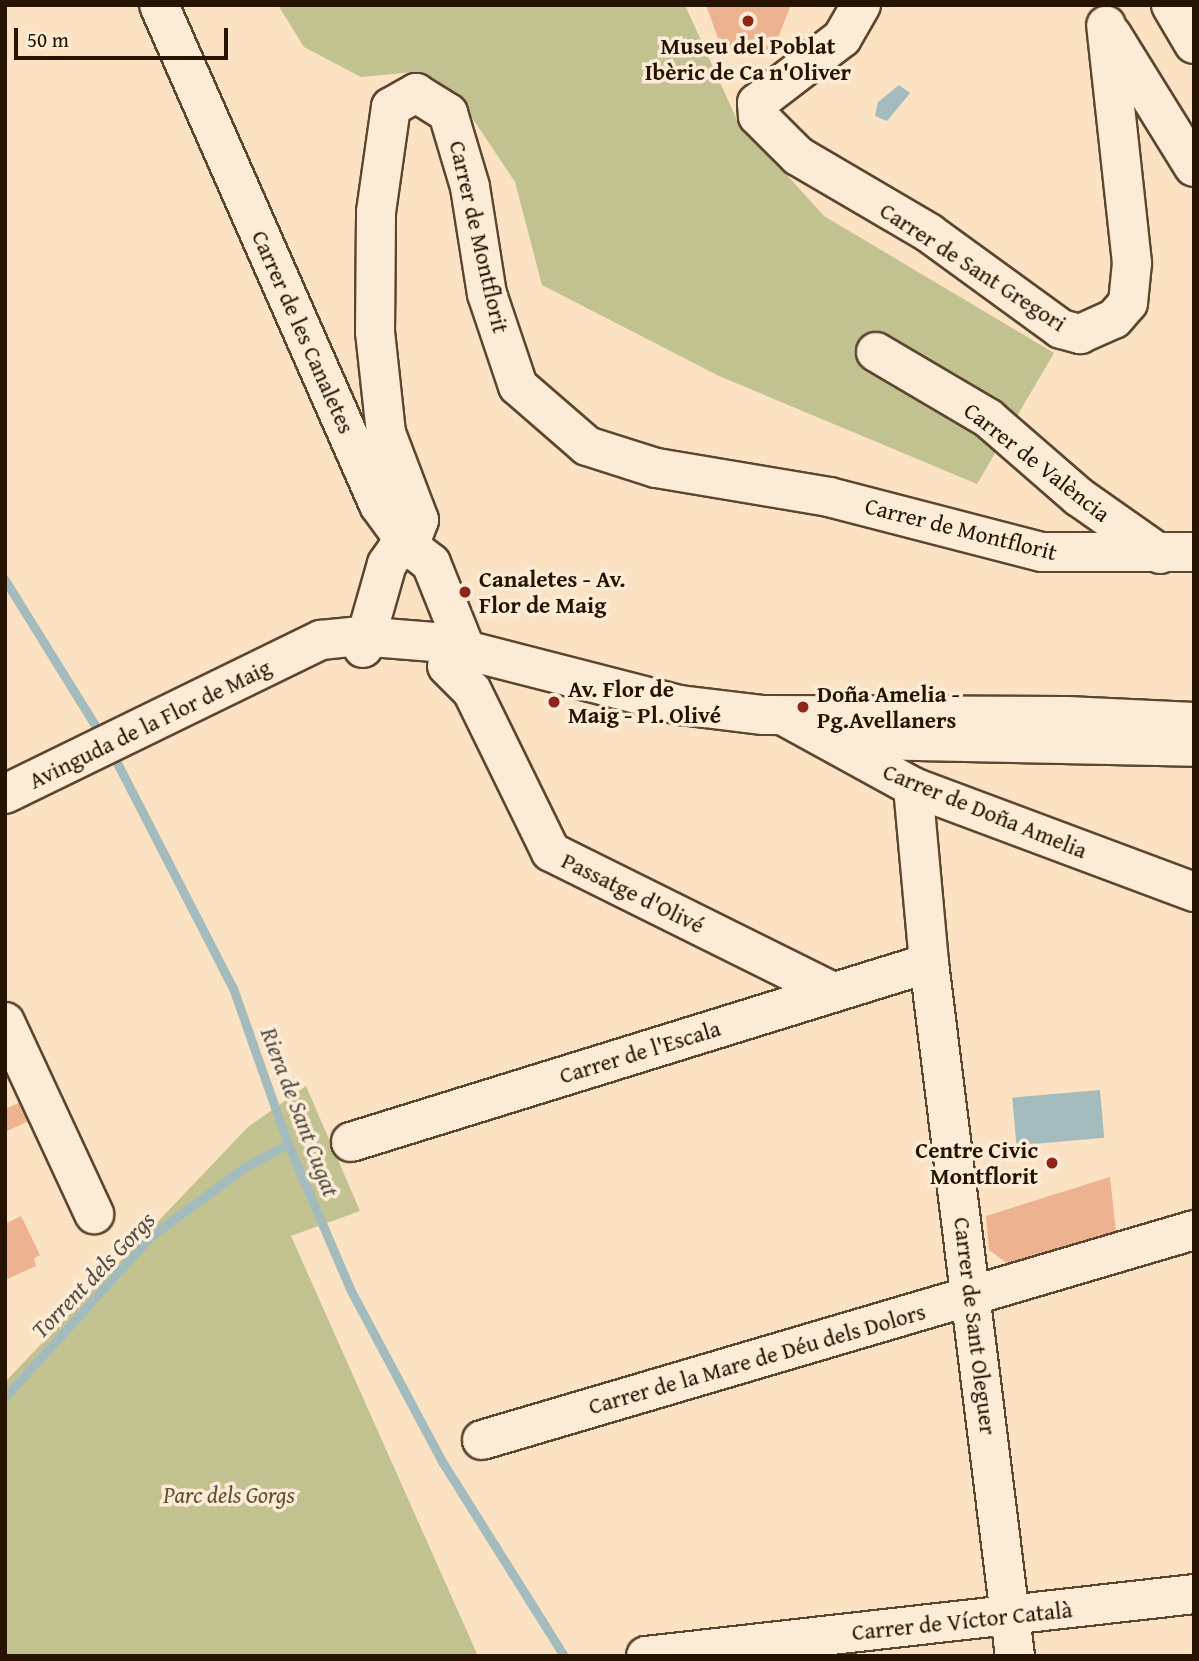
<!DOCTYPE html>
<meta charset="utf-8">
<style>
body{margin:0}
#map{position:relative;width:1199px;height:1661px;overflow:hidden;background:#fae2c2;font-family:"Gentium Book Plus",serif}
div>[style]{position:absolute}
.green>*{inset:0;background:#c2c290}
.water>*{inset:0;background:#a4bbbe;transform-origin:0 0}
.stream>*{height:9px;margin:-4.5px;padding:0 4.5px;transform-origin:4.5px;border-radius:4.5px;background:#a4bbbe}
.building>*{inset:0;background:#edb390}
.roads{filter:drop-shadow(2px 0 #5b4730) drop-shadow(-2px 0 #5b4730) drop-shadow(0 2px #5b4730) drop-shadow(0 -2px #5b4730)}
.minor>*{height:38px;margin:-19px;padding:0 19px;transform-origin:19px;border-radius:19px;background:#fcecd7}
.dots>*{width:19px;height:19px;translate:-50% -50%;box-sizing:border-box;border:4px solid #fcecd7;border-radius:50%}
span{translate:-50% -50%;white-space:nowrap;text-align:center;line-height:1.15;-webkit-text-stroke:7px #fcecd7;paint-order:stroke}
.poi-label{font-size:23px;color:#261300;font-weight:700}
.left{translate:0 -50%;text-align:left}
.right{translate:-100% -50%;text-align:right}
.street-label{font-size:23px;color:#261300}
.park-label{font-size:23px;color:#5d5032;font-style:italic}
.water-label{font-size:24px;color:#524e42;font-style:italic}
.frame{position:absolute;inset:0;border:7px solid #261300;pointer-events:none}
.scale{position:absolute;left:14px;top:28px;width:214px;height:32px;box-sizing:border-box;border:4px solid #261300;border-top:0;padding-left:9px;font-size:21px;line-height:24px;white-space:nowrap;color:#261300;-webkit-text-stroke:5px #fcecd7;paint-order:stroke}
</style>
<div id="map">
<div class="green">
<div style="clip-path:polygon(278px 5px,685px 5px,737px 120px,824px 216px,1054px 353px,977px 484px,719px 376px,542px 285px,515px 182px,467px 110px,413px 72px,361px 77px,304px 47px)"></div>
<div style="clip-path:polygon(306px 1086px,360px 1211px,291px 1236px,478px 1656px,5px 1656px,5px 1382px,248px 1127px)"></div>
</div>
<div class="water">
<div style="clip-path:polygon(899px 85px,910px 93px,887px 121px,875px 116px,878px 102px)"></div>
<div style="left:1100px;top:1090px;width:48px;height:88px;rotate:85deg"></div>
</div>
<div class="stream">
<div style="left:5px;top:580px;width:186px;rotate:58.2deg"></div>
<div style="left:112px;top:753px;width:264px;rotate:62.8deg"></div>
<div style="left:233px;top:988px;width:165px;rotate:70.6deg"></div>
<div style="left:288px;top:1144px;width:158px;rotate:66.8deg"></div>
<div style="left:350px;top:1289px;width:197px;rotate:61.9deg"></div>
<div style="left:443px;top:1463px;width:228px;rotate:57.9deg"></div>
<div style="left:5px;top:1397px;width:219px;rotate:-47.8deg"></div>
<div style="left:152px;top:1235px;width:115px;rotate:-36.2deg"></div>
<div style="left:245px;top:1167px;width:49px;rotate:-28.1deg"></div>
</div>
<div class="building">
<div style="clip-path:polygon(706px 5px,791px 5px,771px 55px,722px 49px)"></div>
<div style="clip-path:polygon(25px 1100px,33px 1119px,5px 1132px,5px 1109px)"></div>
<div style="clip-path:polygon(1110px 1177px,1116px 1232px,1007px 1263px,989px 1250px,986px 1216px)"></div>
<div style="clip-path:polygon(21px 1216px,40px 1255px,34px 1258px,36px 1266px,5px 1280px,5px 1224px)"></div>
</div>
<div class="roads">
<div class="minor">
<div style="left:159px;top:5px;width:546px;rotate:66.25deg"></div>
<div style="left:379px;top:505px;width:51px;rotate:53.8deg"></div>
<div style="left:409px;top:546px;width:28px;rotate:38deg"></div>
<div style="left:431px;top:563px;width:92px;rotate:68.2deg"></div>
<div style="left:465px;top:648px;width:21px;rotate:104deg"></div>
<div style="left:861px;top:5px;width:38px;rotate:120deg"></div>
<div style="left:842px;top:38px;width:107px;rotate:142.6deg"></div>
<div style="left:757px;top:103px;width:13px;rotate:86deg"></div>
<div style="left:758px;top:116px;width:57px;rotate:45deg"></div>
<div style="left:798px;top:156px;width:152px;rotate:30.4deg"></div>
<div style="left:929px;top:233px;width:163px;rotate:36deg"></div>
<div style="left:1061px;top:329px;width:20px;rotate:15deg"></div>
<div style="left:1080px;top:334px;width:37px;rotate:-24deg"></div>
<div style="left:1114px;top:319px;width:21px;rotate:-49deg"></div>
<div style="left:1128px;top:303px;width:40px;rotate:-84.3deg"></div>
<div style="left:1132px;top:263px;width:239px;rotate:-96.2deg"></div>
<div style="left:1171px;top:5px;width:45px;rotate:59.5deg"></div>
<div style="left:1112px;top:35px;width:155px;rotate:58.2deg"></div>
<div style="left:876px;top:352px;width:130px;rotate:30.5deg"></div>
<div style="left:988px;top:418px;width:121px;rotate:41deg"></div>
<div style="left:1079px;top:497px;width:99px;rotate:35.1deg"></div>
<div style="left:409px;top:546px;width:28px;rotate:-69deg"></div>
<div style="left:419px;top:520px;width:93px;rotate:-110.8deg"></div>
<div style="left:386px;top:433px;width:102px;rotate:-96.2deg"></div>
<div style="left:375px;top:332px;width:120px;rotate:-89.5deg"></div>
<div style="left:376px;top:212px;width:106px;rotate:-81.9deg"></div>
<div style="left:391px;top:107px;width:29px;rotate:-29deg"></div>
<div style="left:416px;top:93px;width:38px;rotate:32deg"></div>
<div style="left:448px;top:113px;width:77px;rotate:73.4deg"></div>
<div style="left:470px;top:187px;width:108px;rotate:81deg"></div>
<div style="left:487px;top:294px;width:97px;rotate:71.4deg"></div>
<div style="left:518px;top:386px;width:91px;rotate:41deg"></div>
<div style="left:587px;top:446px;width:72px;rotate:17.7deg"></div>
<div style="left:656px;top:468px;width:175px;rotate:9.5deg"></div>
<div style="left:829px;top:497px;width:220px;rotate:14.5deg"></div>
<div style="left:1042px;top:552px;width:152px"></div>
<div style="left:363px;top:648px;width:87px;rotate:-74.1deg"></div>
<div style="left:387px;top:564px;width:16px;rotate:-55deg"></div>
<div style="left:396px;top:551px;width:14px;rotate:-21deg"></div>
<div style="left:447px;top:666px;width:35px;rotate:45deg"></div>
<div style="left:472px;top:691px;width:179px;rotate:63.9deg"></div>
<div style="left:551px;top:852px;width:315px;rotate:26.4deg"></div>
<div style="left:784px;top:716px;width:147px;rotate:28.8deg"></div>
<div style="left:913px;top:787px;width:300px;rotate:20.5deg"></div>
<div style="left:870px;top:740px;width:324px;rotate:1.2deg"></div>
<div style="left:913px;top:787px;width:177px;rotate:84.8deg"></div>
<div style="left:929px;top:963px;width:698px;rotate:82.93deg"></div>
<div style="left:5px;top:794px;width:352px;rotate:-26deg"></div>
<div style="left:321px;top:640px;width:38px;rotate:-6deg"></div>
<div style="left:359px;top:636px;width:75px;rotate:4.6deg"></div>
<div style="left:434px;top:642px;width:254px;rotate:14.4deg"></div>
<div style="left:680px;top:705px;width:84px;rotate:6.9deg"></div>
<div style="left:763px;top:715px;width:304px;rotate:0.2deg"></div>
<div style="left:1067px;top:716px;width:127px;rotate:2.7deg"></div>
<div style="left:5px;top:1022px;width:212px;rotate:65.1deg"></div>
<div style="left:351px;top:1142px;width:605px;rotate:-17.21deg"></div>
<div style="left:482px;top:1440px;width:742px;rotate:-16.43deg"></div>
<div style="left:646px;top:1656px;width:551px;rotate:-6.45deg"></div>
</div>
</div>
<div class="dots">
<div style="left:748px;top:21px;background:#8f2418"></div>
<div style="left:465px;top:592px;background:#8f2418"></div>
<div style="left:554px;top:702px;background:#8f2418"></div>
<div style="left:803px;top:707px;background:#8f2418"></div>
<div style="left:1052px;top:1163px;background:#8f2418"></div>
</div>
<div class="poi-label">
<span style="left:748px;top:59px">Museu del Poblat<br>Ibèric de Ca n'Oliver</span>
<span class="left" style="left:479px;top:592px">Canaletes - Av.<br>Flor de Maig</span>
<span class="left" style="left:568px;top:702px">Av. Flor de<br>Maig - Pl. Olivé</span>
<span class="left" style="left:817px;top:707px">Doña Amelia -<br>Pg.Avellaners</span>
<span class="right" style="left:1038px;top:1163px">Centre Civic<br>Montflorit</span>
</div>
<div class="street-label">
<span style="left:479px;top:237px;rotate:77deg">Carrer de Montflorit</span>
<span style="left:973px;top:267px;rotate:33deg">Carrer de Sant Gregori</span>
<span style="left:303px;top:332px;rotate:66deg">Carrer de les Canaletes</span>
<span style="left:1037px;top:462px;rotate:38deg">Carrer de València</span>
<span style="left:961px;top:529px;rotate:14deg">Carrer de Montflorit</span>
<span style="left:150px;top:724px;rotate:-26deg">Avinguda de la Flor de Maig</span>
<span style="left:985px;top:811px;rotate:22deg">Carrer de Doña Amelia</span>
<span style="left:633px;top:893px;rotate:26deg">Passatge d'Olivé</span>
<span style="left:640px;top:1052px;rotate:-17deg">Carrer de l'Escala</span>
<span style="left:975px;top:1326px;rotate:83deg">Carrer de Sant Oleguer</span>
<span style="left:757px;top:1359px;rotate:-16deg">Carrer de la Mare de Déu dels Dolors</span>
<span style="left:962px;top:1621px;rotate:-6deg">Carrer de Víctor Català</span>
</div>
<div class="park-label">
<span style="left:229px;top:1495px">Parc dels Gorgs</span>
</div>
<div class="water-label">
<span style="left:300px;top:1112px;rotate:69deg">Riera de Sant Cugat</span>
<span style="left:93px;top:1275px;rotate:-46deg">Torrent dels Gorgs</span>
</div>
<div class="frame"></div>
<div class="scale">50 m</div>
</div>
